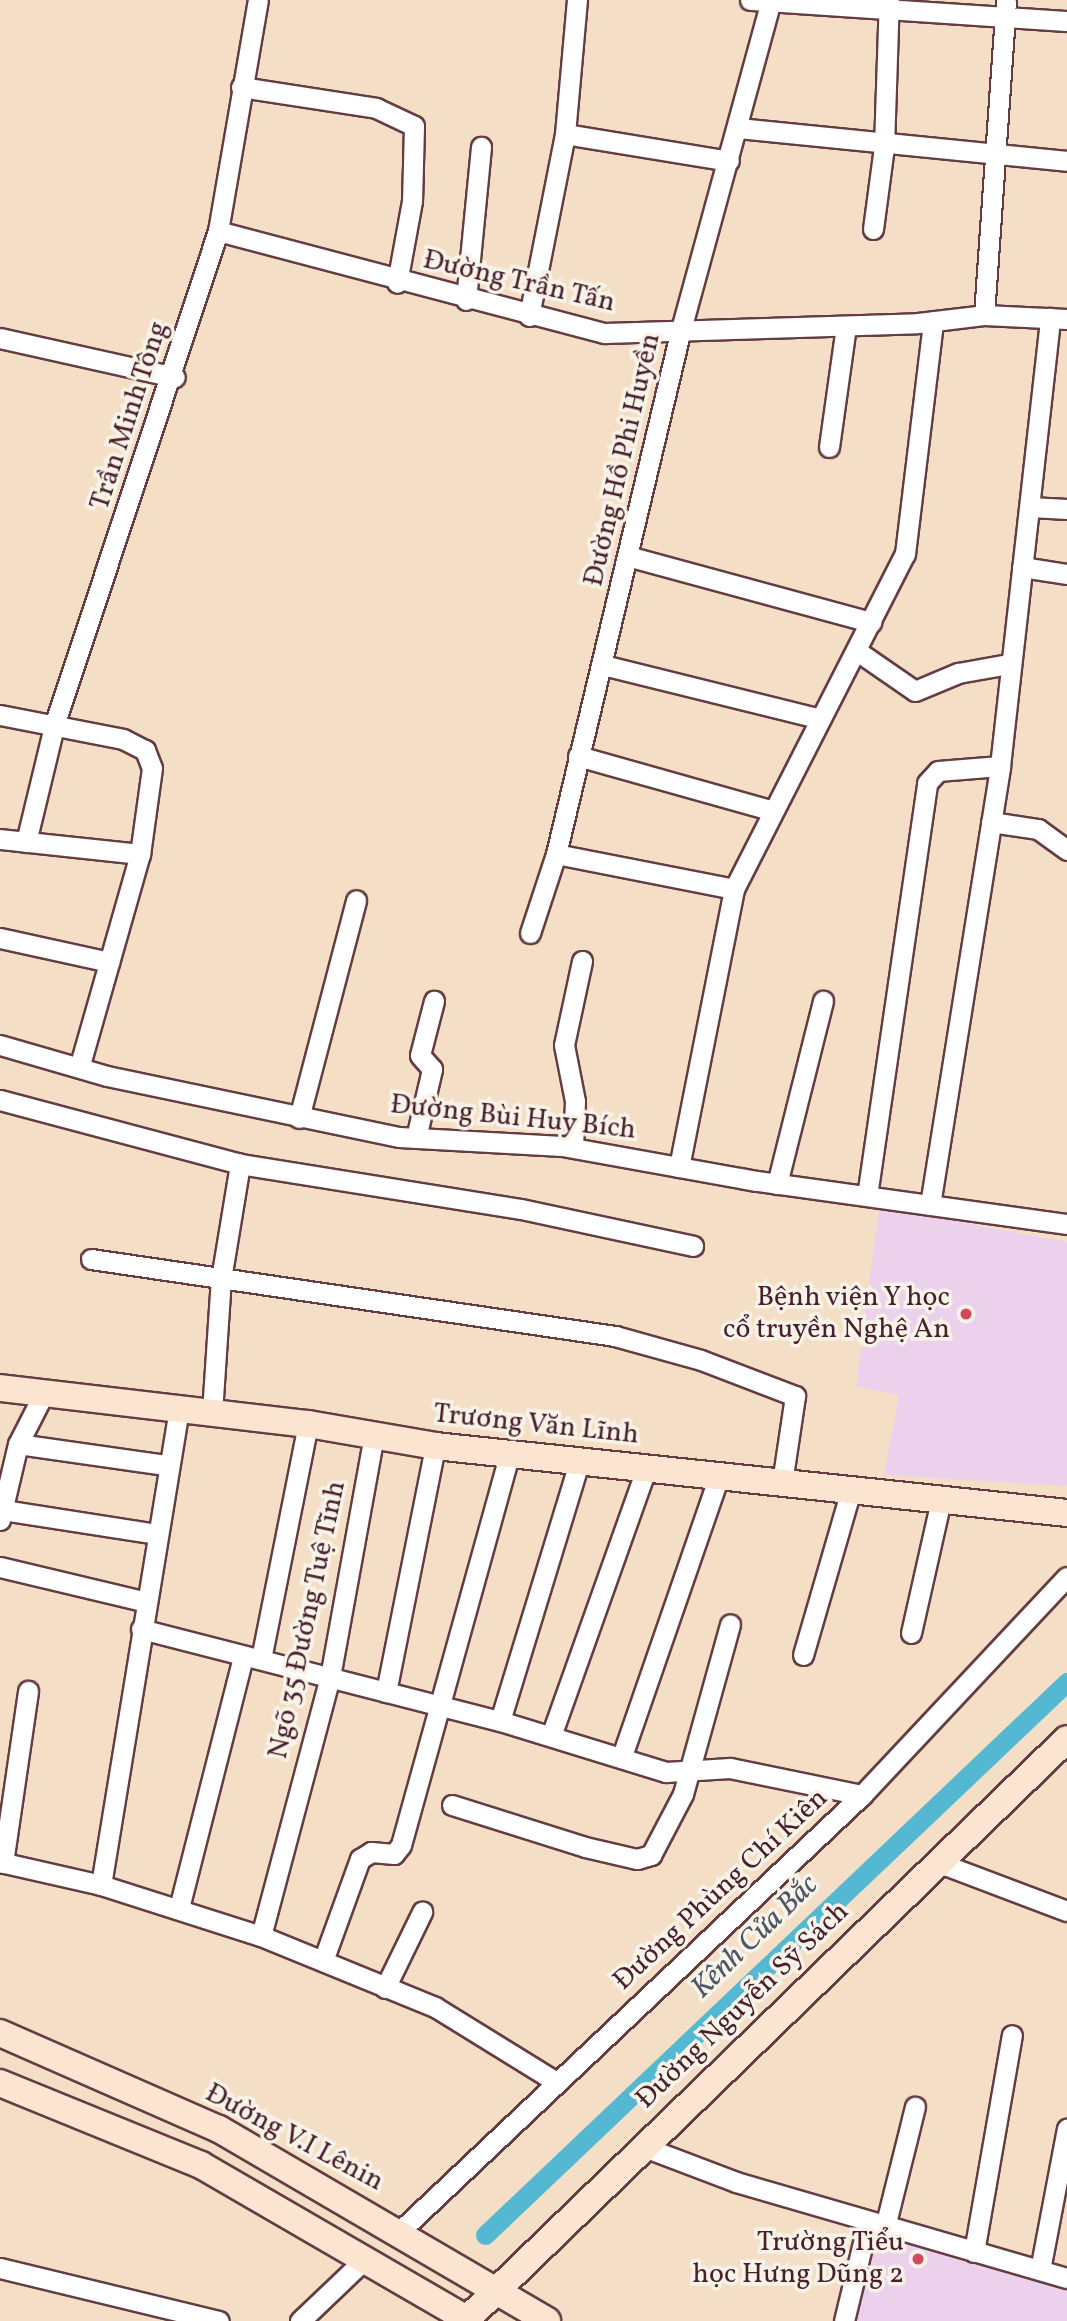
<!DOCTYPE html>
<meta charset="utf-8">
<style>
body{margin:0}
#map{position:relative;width:1067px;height:2321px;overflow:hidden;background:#f4dfc6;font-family:Vollkorn,serif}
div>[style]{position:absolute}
.built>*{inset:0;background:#ebd1eb}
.canal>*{height:19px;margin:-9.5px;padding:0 9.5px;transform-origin:9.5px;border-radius:9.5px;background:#54b8d3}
.roads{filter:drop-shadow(2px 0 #643c42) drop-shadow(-2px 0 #643c42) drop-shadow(0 2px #643c42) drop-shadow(0 -2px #643c42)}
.street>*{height:19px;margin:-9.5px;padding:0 9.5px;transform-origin:9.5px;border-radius:9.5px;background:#fff}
.secondary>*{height:26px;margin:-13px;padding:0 13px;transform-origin:13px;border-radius:13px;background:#fce5d0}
.dots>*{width:19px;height:19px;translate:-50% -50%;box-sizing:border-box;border:4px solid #f7f3e8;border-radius:50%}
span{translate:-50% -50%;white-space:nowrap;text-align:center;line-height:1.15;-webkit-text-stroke:7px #f7f3e8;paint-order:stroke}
.street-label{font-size:28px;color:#4a1f2b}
.poi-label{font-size:28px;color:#4a1f2b}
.right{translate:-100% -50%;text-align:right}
.water-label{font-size:30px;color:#4e5566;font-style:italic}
</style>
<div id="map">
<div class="built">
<div style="clip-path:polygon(879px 1207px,1067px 1242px,1067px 1486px,884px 1475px,899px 1395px,856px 1386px)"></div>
<div style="clip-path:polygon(872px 2232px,1067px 2286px,1067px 2321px,850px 2321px)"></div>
</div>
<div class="canal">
<div style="left:485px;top:2235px;width:803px;rotate:-43.54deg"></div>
</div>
<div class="roads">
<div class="street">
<div style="left:750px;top:0;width:318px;rotate:3.8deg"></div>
<div style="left:241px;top:87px;width:137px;rotate:8.8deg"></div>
<div style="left:376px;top:108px;width:42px;rotate:25.3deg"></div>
<div style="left:414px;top:126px;width:75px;rotate:91.5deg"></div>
<div style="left:412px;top:201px;width:83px;rotate:100.4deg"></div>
<div style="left:738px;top:128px;width:331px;rotate:5.7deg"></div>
<div style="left:565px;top:134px;width:166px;rotate:9.3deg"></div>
<div style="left:873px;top:229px;width:83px;rotate:-82.4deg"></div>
<div style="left:884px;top:147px;width:147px;rotate:-88.1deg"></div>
<div style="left:218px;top:231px;width:400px;rotate:14.8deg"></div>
<div style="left:605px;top:333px;width:313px;rotate:-1.8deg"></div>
<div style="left:918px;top:323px;width:66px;rotate:-6.9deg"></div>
<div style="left:984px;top:315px;width:83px;rotate:2.8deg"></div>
<div style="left:466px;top:300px;width:154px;rotate:-84.4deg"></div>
<div style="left:984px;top:315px;width:315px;rotate:-86deg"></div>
<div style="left:529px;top:316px;width:186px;rotate:-78.8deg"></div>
<div style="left:565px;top:134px;width:135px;rotate:-84.9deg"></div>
<div style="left:0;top:338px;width:179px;rotate:12.6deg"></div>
<div style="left:829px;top:447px;width:122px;rotate:-82deg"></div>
<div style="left:1030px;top:507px;width:37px;rotate:3deg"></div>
<div style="left:631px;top:557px;width:249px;rotate:15.2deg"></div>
<div style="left:1022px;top:567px;width:46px;rotate:8.8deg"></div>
<div style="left:857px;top:651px;width:70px;rotate:34.6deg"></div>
<div style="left:915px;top:691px;width:47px;rotate:-22.7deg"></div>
<div style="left:958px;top:673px;width:52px;rotate:-10deg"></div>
<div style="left:603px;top:665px;width:220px;rotate:13.9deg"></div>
<div style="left:0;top:715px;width:125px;rotate:11deg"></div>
<div style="left:123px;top:739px;width:25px;rotate:27deg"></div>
<div style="left:145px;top:750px;width:19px;rotate:69deg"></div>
<div style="left:152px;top:768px;width:87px;rotate:97.9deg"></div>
<div style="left:140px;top:854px;width:218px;rotate:105.9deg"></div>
<div style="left:578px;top:756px;width:199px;rotate:15.7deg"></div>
<div style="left:991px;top:822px;width:48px;rotate:8.5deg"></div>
<div style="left:1038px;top:829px;width:36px;rotate:36deg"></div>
<div style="left:0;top:839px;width:141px;rotate:6.1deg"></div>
<div style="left:26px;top:842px;width:119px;rotate:-76.4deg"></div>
<div style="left:54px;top:726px;width:521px;rotate:-71.67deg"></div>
<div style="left:218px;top:231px;width:234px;rotate:-80.2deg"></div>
<div style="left:556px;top:854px;width:181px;rotate:11.1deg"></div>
<div style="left:530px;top:933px;width:83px;rotate:-71.8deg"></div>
<div style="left:556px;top:854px;width:536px;rotate:-76.61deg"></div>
<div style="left:680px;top:333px;width:345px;rotate:-74.7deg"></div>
<div style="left:0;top:938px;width:112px;rotate:12.4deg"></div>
<div style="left:0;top:1045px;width:111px;rotate:16.2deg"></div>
<div style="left:107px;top:1076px;width:298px;rotate:11.8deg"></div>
<div style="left:399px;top:1137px;width:163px;rotate:3.2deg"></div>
<div style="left:562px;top:1146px;width:198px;rotate:10.2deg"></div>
<div style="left:757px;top:1181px;width:313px;rotate:7.9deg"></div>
<div style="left:0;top:1100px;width:248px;rotate:14.9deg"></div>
<div style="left:240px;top:1164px;width:285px;rotate:9.1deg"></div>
<div style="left:521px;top:1209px;width:176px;rotate:12.1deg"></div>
<div style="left:299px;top:1118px;width:225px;rotate:-75.3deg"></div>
<div style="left:416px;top:1138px;width:71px;rotate:-76.9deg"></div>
<div style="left:432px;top:1069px;width:18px;rotate:-131deg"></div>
<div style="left:420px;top:1055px;width:56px;rotate:-75.5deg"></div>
<div style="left:573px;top:1147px;width:46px;rotate:-87.5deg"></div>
<div style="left:575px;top:1101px;width:57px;rotate:-101.1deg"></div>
<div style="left:564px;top:1045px;width:86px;rotate:-77.9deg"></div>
<div style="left:679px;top:1167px;width:283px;rotate:-78.8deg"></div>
<div style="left:734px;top:889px;width:376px;rotate:-63deg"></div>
<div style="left:905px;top:554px;width:234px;rotate:-83.1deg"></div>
<div style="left:777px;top:1184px;width:189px;rotate:-75.9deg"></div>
<div style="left:867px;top:1196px;width:417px;rotate:-81.7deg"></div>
<div style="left:927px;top:783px;width:16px;rotate:-47deg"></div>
<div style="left:938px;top:771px;width:62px;rotate:-4.6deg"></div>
<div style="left:930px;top:1205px;width:445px;rotate:-80.9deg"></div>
<div style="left:1000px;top:766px;width:451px;rotate:-83.6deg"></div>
<div style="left:91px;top:1259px;width:530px;rotate:8.36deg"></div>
<div style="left:615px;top:1336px;width:89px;rotate:15.6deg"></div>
<div style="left:701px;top:1360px;width:101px;rotate:21deg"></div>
<div style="left:795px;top:1396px;width:88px;rotate:98.5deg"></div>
<div style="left:212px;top:1413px;width:134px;rotate:-86.2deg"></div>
<div style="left:221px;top:1279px;width:117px;rotate:-80.6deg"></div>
<div style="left:18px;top:1444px;width:149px;rotate:8.1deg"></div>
<div style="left:3px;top:1510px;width:155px;rotate:8.9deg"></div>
<div style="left:0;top:1520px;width:78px;rotate:-76.7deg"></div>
<div style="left:18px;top:1444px;width:57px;rotate:-63deg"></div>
<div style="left:0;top:1567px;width:151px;rotate:13.4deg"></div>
<div style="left:141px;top:1629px;width:371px;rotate:14.4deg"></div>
<div style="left:500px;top:1721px;width:174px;rotate:17.1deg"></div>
<div style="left:666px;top:1772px;width:64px;rotate:-3.6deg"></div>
<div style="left:730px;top:1768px;width:135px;rotate:11.6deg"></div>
<div style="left:911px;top:1633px;width:136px;rotate:-77.3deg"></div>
<div style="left:803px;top:1655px;width:172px;rotate:-73.8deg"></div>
<div style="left:261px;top:1659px;width:240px;rotate:-78.7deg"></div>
<div style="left:386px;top:1692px;width:251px;rotate:-78.7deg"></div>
<div style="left:500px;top:1721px;width:271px;rotate:-73deg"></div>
<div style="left:551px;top:1736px;width:283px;rotate:-70.4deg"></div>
<div style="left:622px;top:1756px;width:296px;rotate:-70.9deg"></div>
<div style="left:452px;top:1805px;width:139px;rotate:17.5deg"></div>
<div style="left:585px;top:1847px;width:53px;rotate:13deg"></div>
<div style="left:637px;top:1859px;width:15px;rotate:-16deg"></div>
<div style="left:651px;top:1855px;width:69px;rotate:-62.3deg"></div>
<div style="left:683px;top:1794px;width:176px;rotate:-74.5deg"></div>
<div style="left:0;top:1862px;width:104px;rotate:12.8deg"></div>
<div style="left:101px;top:1885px;width:168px;rotate:17.7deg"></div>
<div style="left:261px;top:1936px;width:188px;rotate:22.2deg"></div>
<div style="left:435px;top:2007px;width:139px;rotate:31.7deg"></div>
<div style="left:937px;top:1862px;width:139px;rotate:20.7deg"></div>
<div style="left:3px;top:1863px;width:174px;rotate:-81.7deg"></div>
<div style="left:101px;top:1885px;width:480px;rotate:-80.7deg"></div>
<div style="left:179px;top:1908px;width:260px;rotate:-75.7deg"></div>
<div style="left:261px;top:1936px;width:268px;rotate:-75.1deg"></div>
<div style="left:330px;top:1677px;width:246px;rotate:-79.7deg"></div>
<div style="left:323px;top:1961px;width:109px;rotate:-70.1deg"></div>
<div style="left:360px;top:1859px;width:13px;rotate:-32deg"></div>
<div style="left:371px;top:1852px;width:23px;rotate:5deg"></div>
<div style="left:394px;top:1854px;width:11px;rotate:-52deg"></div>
<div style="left:401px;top:1845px;width:408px;rotate:-74.5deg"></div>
<div style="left:385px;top:1988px;width:85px;rotate:-64deg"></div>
<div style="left:644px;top:2147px;width:98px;rotate:20.8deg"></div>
<div style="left:736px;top:2182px;width:345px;rotate:16.2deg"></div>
<div style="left:885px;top:2227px;width:124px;rotate:-76deg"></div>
<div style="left:400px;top:2231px;width:635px;rotate:-43.34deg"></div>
<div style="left:862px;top:1795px;width:299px;rotate:-46.8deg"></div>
<div style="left:974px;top:2252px;width:220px;rotate:-80.1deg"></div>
<div style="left:0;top:2268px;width:225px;rotate:13.6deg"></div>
<div style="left:1040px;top:2270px;width:144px;rotate:-79.2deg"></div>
<div style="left:300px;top:2321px;width:90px;rotate:-43.6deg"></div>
<div style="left:844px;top:2321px;width:102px;rotate:-76.4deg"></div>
</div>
<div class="secondary">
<div style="left:0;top:1388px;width:310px;rotate:6.7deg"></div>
<div style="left:308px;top:1424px;width:129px;rotate:9.8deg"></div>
<div style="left:435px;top:1446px;width:636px;rotate:6.05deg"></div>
<div style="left:0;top:2033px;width:239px;rotate:23.7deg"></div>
<div style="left:219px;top:2129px;width:380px;rotate:30.3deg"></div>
<div style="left:0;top:2083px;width:217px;rotate:22.2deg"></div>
<div style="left:201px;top:2165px;width:311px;rotate:30.1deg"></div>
<div style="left:465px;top:2321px;width:837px;rotate:-44.03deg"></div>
</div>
</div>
<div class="dots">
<div style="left:966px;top:1314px;background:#d1495b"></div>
<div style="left:918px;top:2259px;background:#d1495b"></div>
</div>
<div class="street-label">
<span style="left:519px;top:282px;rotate:13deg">Đường Trần Tấn</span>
<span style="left:130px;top:416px;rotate:-72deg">Trần Minh Tông</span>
<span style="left:623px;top:460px;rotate:-77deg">Đường Hồ Phi Huyền</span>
<span style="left:513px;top:1118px;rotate:6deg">Đường Bùi Huy Bích</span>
<span style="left:536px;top:1425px;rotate:6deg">Trương Văn Lĩnh</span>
<span style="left:308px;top:1620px;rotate:-78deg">Ngõ 35 Đường Tuệ Tĩnh</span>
<span style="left:721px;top:1890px;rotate:-43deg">Đường Phùng Chí Kiên</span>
<span style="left:743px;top:2006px;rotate:-44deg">Đường Nguyễn Sỹ Sách</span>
<span style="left:294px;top:2138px;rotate:28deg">Đường V.I Lênin</span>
</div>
<div class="poi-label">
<span class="right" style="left:950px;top:1314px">Bệnh viện Y học<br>cổ truyền Nghệ An</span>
<span class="right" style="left:904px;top:2259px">Trường Tiểu<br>học Hưng Dũng 2</span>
</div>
<div class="water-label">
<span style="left:755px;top:1937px;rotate:-44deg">Kênh Cửa Bắc</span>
</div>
</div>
